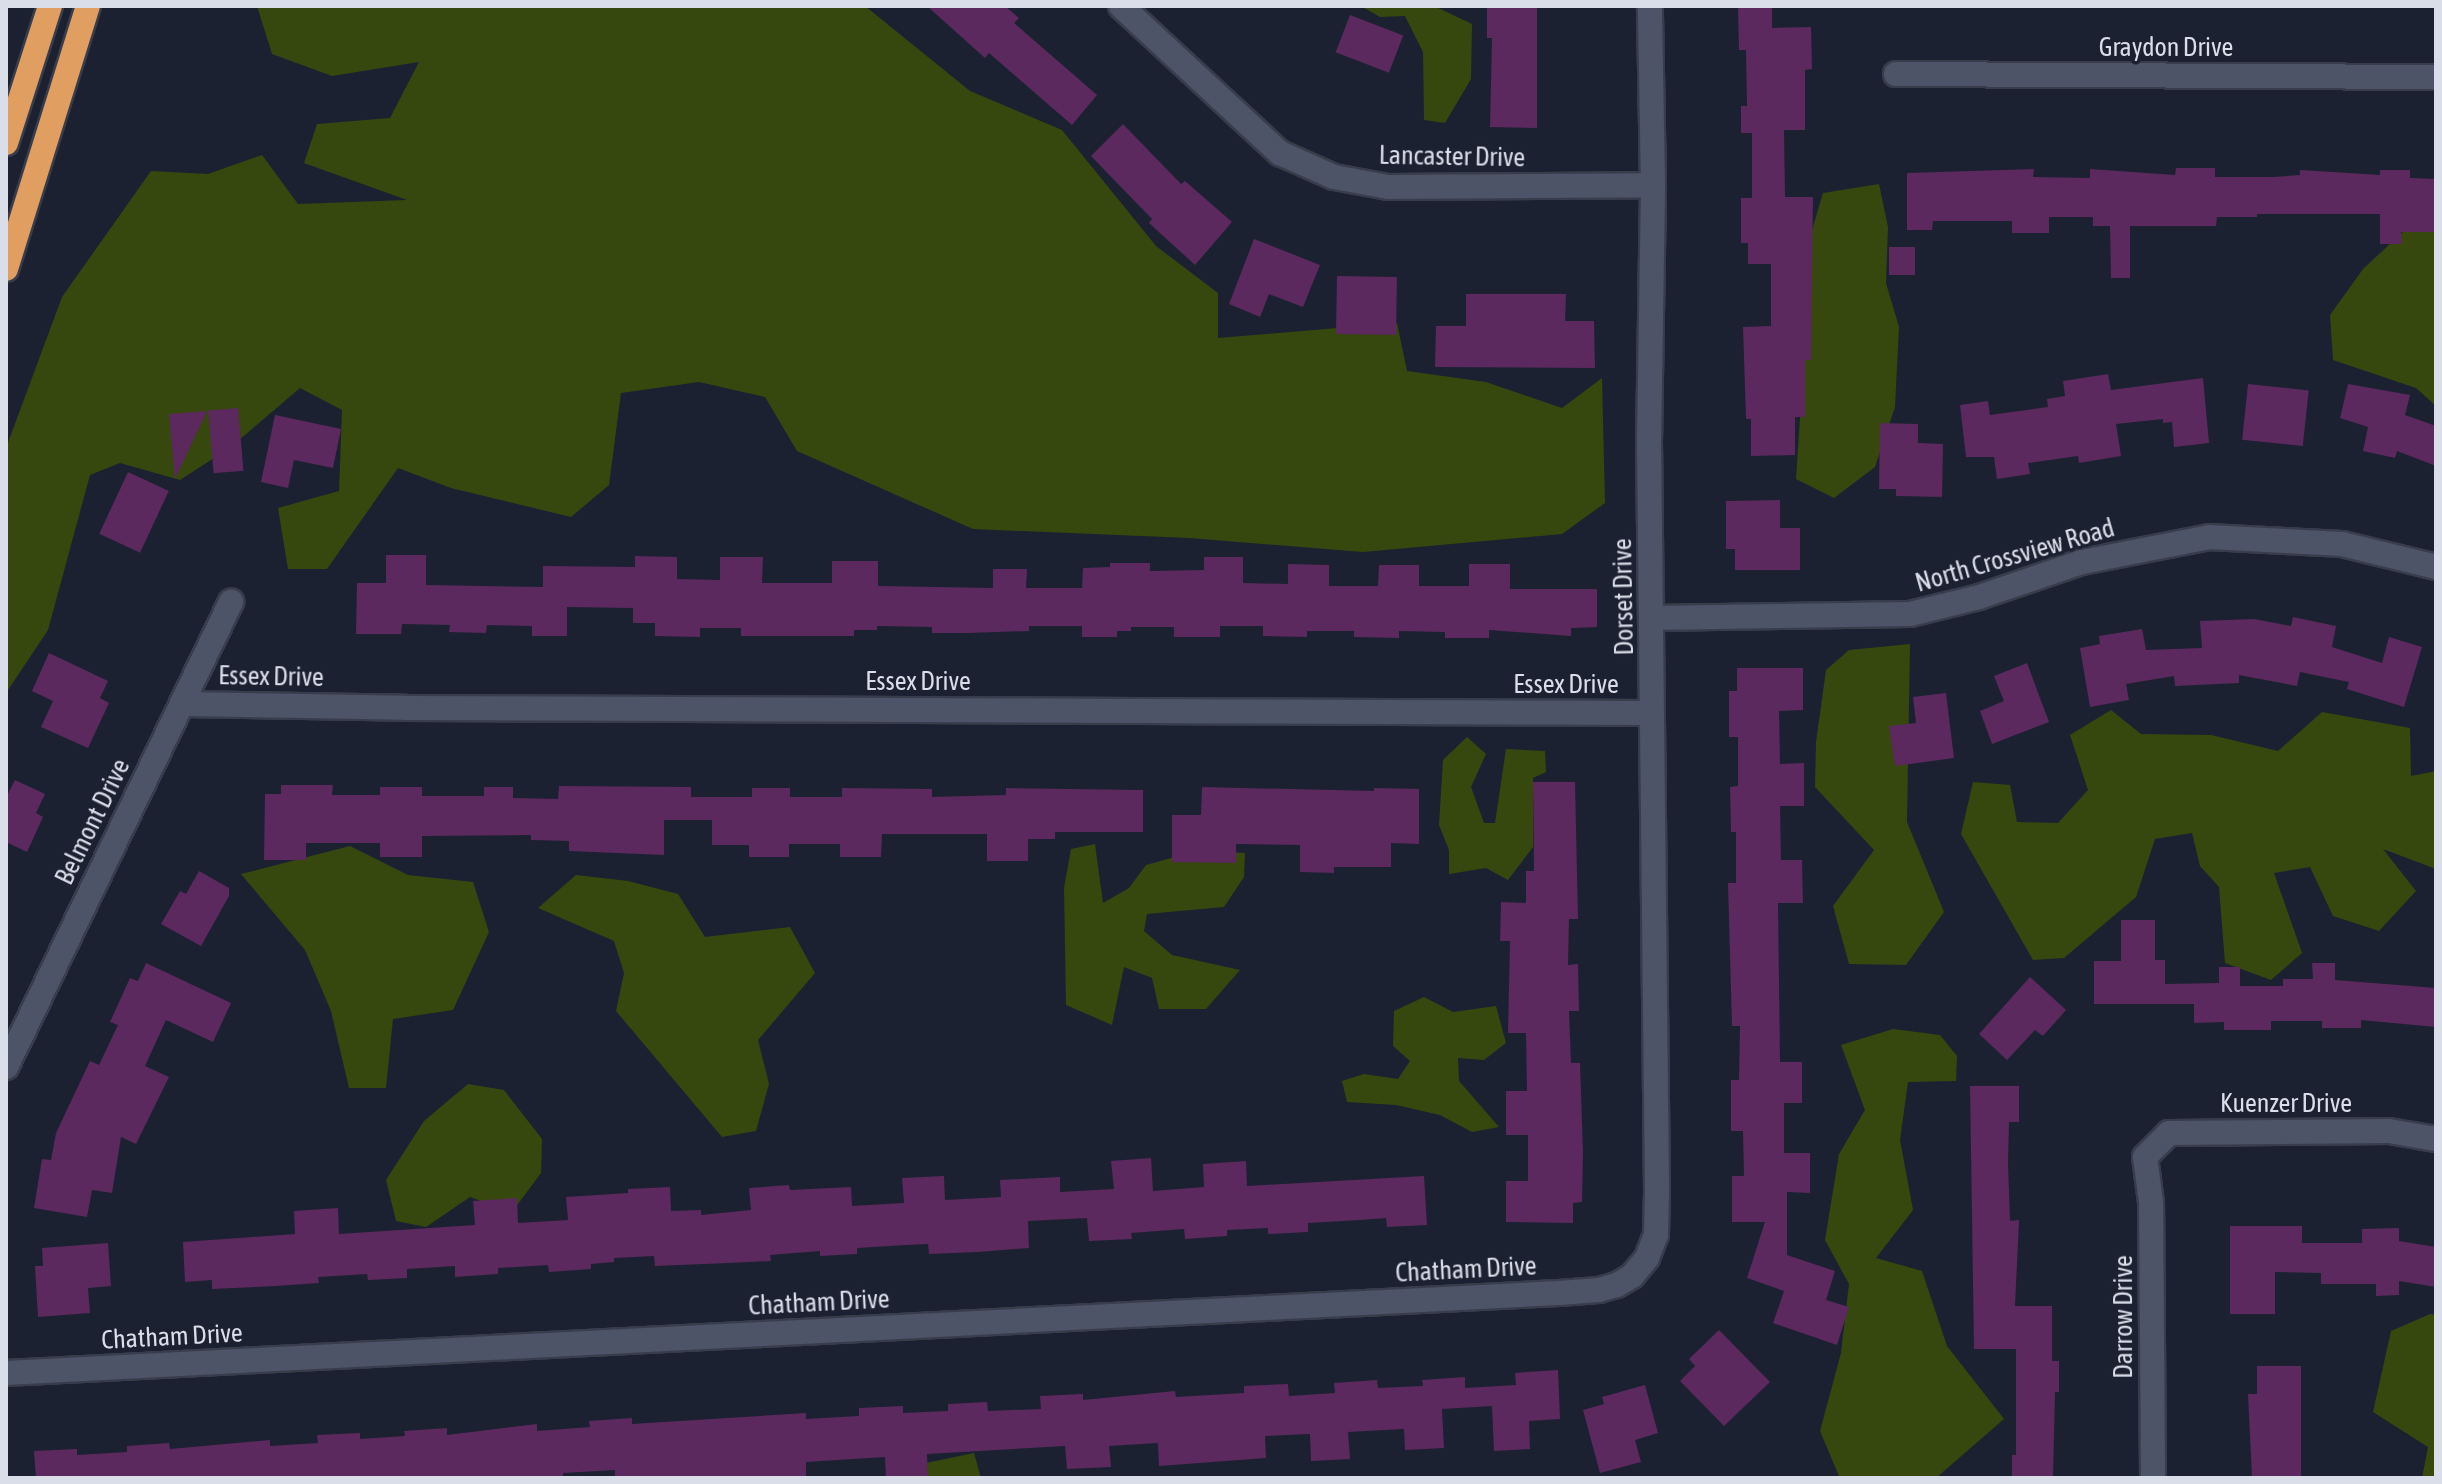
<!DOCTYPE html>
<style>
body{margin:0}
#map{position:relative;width:2442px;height:1484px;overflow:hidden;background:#1b2131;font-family:"Asap Condensed",sans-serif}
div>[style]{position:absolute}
.green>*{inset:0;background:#36480e}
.building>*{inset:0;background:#5b295d;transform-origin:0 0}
.roads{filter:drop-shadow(2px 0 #393d4b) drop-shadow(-2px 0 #393d4b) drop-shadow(0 2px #393d4b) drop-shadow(0 -2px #393d4b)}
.minor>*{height:24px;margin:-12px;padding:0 12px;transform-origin:12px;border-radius:12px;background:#4e5467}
.highway>*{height:24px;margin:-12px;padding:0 12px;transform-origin:12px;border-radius:12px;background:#e09f60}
span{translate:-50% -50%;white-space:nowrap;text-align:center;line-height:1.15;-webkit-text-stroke:7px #1b2131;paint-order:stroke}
.street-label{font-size:26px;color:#dadee9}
.frame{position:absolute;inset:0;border:8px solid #dadee9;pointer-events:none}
</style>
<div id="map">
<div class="green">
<div style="clip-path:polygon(257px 6px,865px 6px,970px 91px,1062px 130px,1156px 246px,1218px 293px,1218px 338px,1397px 323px,1407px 371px,1486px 382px,1562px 408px,1602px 378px,1605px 503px,1562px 534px,1363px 552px,1189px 538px,973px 529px,797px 451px,765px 397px,699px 382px,621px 393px,609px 485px,571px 517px,451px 488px,398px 468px,327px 569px,288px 569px,278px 508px,339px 491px,342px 410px,300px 388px,231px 447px,180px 480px,120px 463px,90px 475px,48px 630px,6px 693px,6px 448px,62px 297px,151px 171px,208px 174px,262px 155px,298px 204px,407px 200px,304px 163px,317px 124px,390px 118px,419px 62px,332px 76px,272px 54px)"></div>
<div style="clip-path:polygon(1361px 6px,1434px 6px,1472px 24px,1471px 79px,1445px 123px,1424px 120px,1423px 52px,1405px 16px,1380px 17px)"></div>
<div style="clip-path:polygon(1879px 184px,1888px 227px,1886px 283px,1899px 327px,1895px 407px,1875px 467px,1834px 498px,1796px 479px,1806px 326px,1807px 247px,1823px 193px)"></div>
<div style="clip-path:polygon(2436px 228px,2436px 406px,2416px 388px,2333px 360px,2330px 315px,2363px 269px,2406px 229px)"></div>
<div style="clip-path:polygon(1910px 644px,1907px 822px,1944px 912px,1906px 965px,1849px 964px,1833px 906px,1874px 850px,1815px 787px,1816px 742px,1826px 670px,1849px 650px)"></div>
<div style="clip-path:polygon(2111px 710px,2141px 734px,2211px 735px,2278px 751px,2322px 712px,2410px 728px,2411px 776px,2436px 771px,2436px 869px,2383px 849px,2416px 891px,2379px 931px,2333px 916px,2310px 867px,2274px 873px,2302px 953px,2271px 980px,2225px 963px,2219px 887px,2200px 866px,2192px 833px,2155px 839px,2136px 897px,2064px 958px,2033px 960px,1961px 834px,1973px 782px,2010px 785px,2017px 822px,2058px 823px,2088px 790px,2070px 735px)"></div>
<div style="clip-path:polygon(1467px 737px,1486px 754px,1471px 787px,1484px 823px,1495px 823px,1506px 749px,1545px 751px,1546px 772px,1533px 778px,1533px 847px,1508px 880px,1486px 868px,1449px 874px,1449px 850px,1439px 825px,1443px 760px)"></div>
<div style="clip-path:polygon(1095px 844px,1103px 903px,1129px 888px,1146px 865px,1200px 850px,1245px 853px,1244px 877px,1224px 907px,1147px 914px,1144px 931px,1172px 955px,1240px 970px,1206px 1009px,1159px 1009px,1152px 978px,1124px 967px,1112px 1025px,1066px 1005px,1064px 888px,1071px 849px)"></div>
<div style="clip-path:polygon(350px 846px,408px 875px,473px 882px,489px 932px,453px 1010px,393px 1019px,386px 1088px,349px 1088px,331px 1011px,305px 950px,241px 874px)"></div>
<div style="clip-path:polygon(576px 875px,628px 881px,678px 894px,705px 937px,790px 927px,815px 973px,758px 1040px,769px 1084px,756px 1131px,722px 1137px,616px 1011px,624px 973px,614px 941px,538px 908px)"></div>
<div style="clip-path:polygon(1424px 997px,1453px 1012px,1496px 1006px,1506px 1043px,1484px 1060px,1458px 1058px,1459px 1081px,1499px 1127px,1472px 1132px,1440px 1115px,1396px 1105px,1347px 1102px,1342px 1081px,1364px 1074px,1398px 1079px,1410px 1061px,1393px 1046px,1394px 1011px)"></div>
<div style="clip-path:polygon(1893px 1029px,1940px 1035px,1957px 1056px,1956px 1081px,1908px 1082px,1900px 1140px,1913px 1210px,1876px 1258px,1922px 1271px,1947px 1346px,2004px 1419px,1936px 1478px,1835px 1478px,1839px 1476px,1820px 1431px,1841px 1353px,1849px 1284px,1825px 1240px,1839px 1154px,1865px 1110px,1841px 1045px)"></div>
<div style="clip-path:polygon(468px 1084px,504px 1090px,542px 1139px,541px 1173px,512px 1212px,470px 1197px,426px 1227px,396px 1221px,386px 1180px,424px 1121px)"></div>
<div style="clip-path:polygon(2430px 1314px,2436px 1315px,2436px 1478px,2422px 1478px,2428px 1447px,2373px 1412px,2391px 1331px)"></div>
<div style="clip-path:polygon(974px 1453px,981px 1478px,921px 1478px,926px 1463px)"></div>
</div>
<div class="building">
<div style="clip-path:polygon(927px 6px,1005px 6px,1019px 18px,1014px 23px,1097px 95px,1072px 125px,989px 53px,985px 58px)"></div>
<div style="clip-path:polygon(1487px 6px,1537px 6px,1537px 128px,1490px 127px,1492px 38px,1487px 38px)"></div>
<div style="clip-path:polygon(1738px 6px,1772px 6px,1772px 28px,1811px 27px,1812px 69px,1805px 70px,1805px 130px,1784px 130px,1785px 197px,1813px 197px,1811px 360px,1805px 360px,1805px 417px,1795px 417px,1795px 455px,1751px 456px,1751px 419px,1746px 419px,1743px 327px,1771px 326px,1771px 264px,1748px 264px,1748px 243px,1741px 243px,1741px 198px,1752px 198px,1752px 133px,1741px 133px,1741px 106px,1747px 106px,1746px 50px,1739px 50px)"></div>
<div style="left:1350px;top:15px;width:57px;height:40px;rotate:21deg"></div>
<div style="clip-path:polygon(1123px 124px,1181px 184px,1185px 181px,1232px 222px,1195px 265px,1149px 223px,1152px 219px,1091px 156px)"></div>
<div style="clip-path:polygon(2176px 168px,2215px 168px,2215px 177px,2273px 177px,2300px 175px,2300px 170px,2380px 175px,2380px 170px,2410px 170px,2410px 178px,2436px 179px,2436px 232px,2401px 232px,2402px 244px,2380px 244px,2380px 214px,2257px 214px,2257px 217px,2217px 217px,2216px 226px,2130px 226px,2130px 278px,2111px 278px,2110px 226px,2093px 226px,2093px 217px,2049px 217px,2049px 233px,2012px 233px,2012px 221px,1933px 221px,1932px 230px,1907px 230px,1907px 173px,2034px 169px,2033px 177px,2090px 178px,2090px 169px,2175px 175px)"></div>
<div style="clip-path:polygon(1254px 239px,1320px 265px,1303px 307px,1269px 294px,1260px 317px,1229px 304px)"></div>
<div style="left:1889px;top:247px;width:26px;height:28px"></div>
<div style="left:1337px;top:276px;width:60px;height:58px;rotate:1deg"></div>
<div style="clip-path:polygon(1466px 294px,1566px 294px,1565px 321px,1594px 321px,1595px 368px,1435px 367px,1436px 326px,1466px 326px)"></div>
<div style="clip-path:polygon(2108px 374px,2111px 390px,2203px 378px,2209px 443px,2174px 447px,2172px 422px,2163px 423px,2163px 419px,2116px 424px,2121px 456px,2079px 463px,2078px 456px,2028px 463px,2030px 474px,1997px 479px,1994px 457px,1966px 457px,1960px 405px,1988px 401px,1990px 415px,2048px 407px,2047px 399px,2065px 396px,2063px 381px)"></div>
<div style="left:2248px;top:384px;width:61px;height:56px;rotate:6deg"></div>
<div style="clip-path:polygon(2348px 384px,2410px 395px,2405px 415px,2436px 426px,2436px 466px,2397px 451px,2395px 458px,2363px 451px,2368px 427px,2340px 418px)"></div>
<div style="left:238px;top:408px;width:63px;height:30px;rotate:85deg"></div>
<div style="clip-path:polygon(207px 411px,175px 479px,169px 414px)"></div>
<div style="clip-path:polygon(275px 415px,341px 429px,333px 468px,294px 460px,288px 488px,261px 482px)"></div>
<div style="clip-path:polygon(1880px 423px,1918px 424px,1918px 443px,1943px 444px,1942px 497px,1896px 496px,1896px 489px,1879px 489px)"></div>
<div style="left:128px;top:472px;width:45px;height:68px;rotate:25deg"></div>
<div style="clip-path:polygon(1780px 500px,1780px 528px,1800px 528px,1800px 570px,1735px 570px,1735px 549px,1726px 549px,1726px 501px)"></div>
<div style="clip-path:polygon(386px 555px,426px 555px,426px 585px,543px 587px,543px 566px,635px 567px,635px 556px,677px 557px,677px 579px,720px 580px,720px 557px,763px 557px,762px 583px,832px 583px,832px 561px,878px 561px,878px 586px,993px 588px,993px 569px,1027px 569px,1026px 588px,1082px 588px,1083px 568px,1110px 567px,1110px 563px,1150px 563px,1150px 571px,1204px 570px,1204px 557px,1243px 557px,1243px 583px,1288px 584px,1288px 564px,1329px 565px,1329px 586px,1378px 586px,1379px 565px,1419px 565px,1419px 586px,1469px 586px,1469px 564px,1510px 564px,1510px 589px,1597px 589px,1597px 627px,1571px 628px,1571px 636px,1489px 630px,1489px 638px,1445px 638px,1445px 632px,1399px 631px,1399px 638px,1354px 637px,1354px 631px,1307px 631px,1307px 637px,1263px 636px,1263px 626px,1220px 626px,1220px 637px,1174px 637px,1174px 627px,1131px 627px,1131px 631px,1117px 631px,1117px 637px,1082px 637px,1082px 626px,1029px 626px,1029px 631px,968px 633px,932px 633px,932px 627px,877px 626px,877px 630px,854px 630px,854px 636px,741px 636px,741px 628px,700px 628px,700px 637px,655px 636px,655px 623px,633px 623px,633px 608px,567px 607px,567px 636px,532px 636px,532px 626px,487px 625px,486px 633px,449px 632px,450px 625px,402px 624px,401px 634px,356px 634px,357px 583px,386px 583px)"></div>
<div style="clip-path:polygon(2293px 617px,2336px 626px,2332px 647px,2382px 663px,2389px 637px,2422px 647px,2404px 707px,2347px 689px,2349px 682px,2300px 672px,2297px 686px,2239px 675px,2239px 683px,2175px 686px,2174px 676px,2126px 684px,2129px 700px,2090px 707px,2080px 648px,2100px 644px,2099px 636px,2142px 629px,2146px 650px,2202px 648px,2200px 621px,2254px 619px,2291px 626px)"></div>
<div style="clip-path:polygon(49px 653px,108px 681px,100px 698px,109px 703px,88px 748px,41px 727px,53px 701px,32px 691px)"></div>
<div style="clip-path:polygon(2027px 663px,2049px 722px,1992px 744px,1980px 711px,2004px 701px,1994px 676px)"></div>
<div style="clip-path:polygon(1737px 668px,1803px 668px,1803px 710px,1779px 711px,1780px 764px,1804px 763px,1804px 806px,1780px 806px,1781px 860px,1802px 860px,1803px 903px,1778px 903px,1780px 1062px,1802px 1062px,1802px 1103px,1784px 1103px,1784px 1153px,1810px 1153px,1810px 1193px,1787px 1192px,1787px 1255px,1835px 1271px,1826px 1300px,1849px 1307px,1837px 1345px,1773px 1323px,1784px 1291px,1747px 1278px,1765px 1222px,1732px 1222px,1732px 1176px,1744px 1176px,1743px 1131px,1731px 1131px,1731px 1080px,1739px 1080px,1740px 1026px,1732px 1026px,1728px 883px,1736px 883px,1736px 832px,1731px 832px,1730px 787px,1738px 786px,1738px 737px,1729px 737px,1729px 691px,1737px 691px)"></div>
<div style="clip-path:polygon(1946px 693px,1954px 758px,1895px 766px,1889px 726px,1916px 723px,1913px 697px)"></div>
<div style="clip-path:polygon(15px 780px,45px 794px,36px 813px,43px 817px,27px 852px,6px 842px,6px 798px)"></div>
<div style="clip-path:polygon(1533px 782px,1575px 782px,1578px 919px,1569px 919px,1568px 965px,1578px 964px,1579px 1011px,1569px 1011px,1571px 1063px,1580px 1063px,1583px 1153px,1582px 1202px,1573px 1203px,1573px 1223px,1506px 1222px,1506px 1181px,1528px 1181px,1528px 1135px,1506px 1135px,1506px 1091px,1527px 1091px,1526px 1033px,1508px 1033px,1510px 941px,1500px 941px,1501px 902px,1526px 903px,1526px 871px,1534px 871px)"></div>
<div style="clip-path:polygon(281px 785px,333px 785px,332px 795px,380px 795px,380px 787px,422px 787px,422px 796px,484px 796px,484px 787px,513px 787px,513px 798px,558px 799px,559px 786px,691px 787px,691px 797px,752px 797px,752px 788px,790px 788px,790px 797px,842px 797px,842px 788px,932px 789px,932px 797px,1006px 795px,1006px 788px,1143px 790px,1143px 832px,1055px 832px,1055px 839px,1028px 839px,1028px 861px,987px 861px,987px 834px,882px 834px,881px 857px,840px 857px,840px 844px,789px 844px,789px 857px,749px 857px,749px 845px,712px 845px,712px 820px,664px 820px,664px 855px,569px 851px,569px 841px,531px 840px,531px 835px,422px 836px,422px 857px,380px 857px,380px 843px,306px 843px,306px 860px,264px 860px,265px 794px,281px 794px)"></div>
<div style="clip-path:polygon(1202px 787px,1374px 791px,1374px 788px,1419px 789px,1419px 844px,1391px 843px,1391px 867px,1334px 867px,1334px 873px,1300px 872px,1300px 845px,1236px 844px,1236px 863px,1172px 862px,1172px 815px,1201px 815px)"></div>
<div style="clip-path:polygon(199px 871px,229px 888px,229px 896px,201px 946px,161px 924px,180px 891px,186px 894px)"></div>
<div style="clip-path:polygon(2121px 920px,2155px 920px,2155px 960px,2165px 960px,2165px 984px,2219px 983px,2219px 967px,2240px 967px,2240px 986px,2283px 986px,2283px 979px,2313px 979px,2312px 963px,2335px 963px,2335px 980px,2436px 988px,2436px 1027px,2361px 1020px,2361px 1028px,2322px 1028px,2322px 1021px,2271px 1021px,2271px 1030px,2224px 1030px,2224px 1022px,2194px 1023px,2194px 1004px,2094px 1004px,2094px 961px,2121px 961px)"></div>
<div style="clip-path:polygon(146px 963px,231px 1003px,213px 1042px,166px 1020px,145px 1066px,169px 1077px,136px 1144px,121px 1137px,112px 1193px,92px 1190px,87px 1217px,34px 1208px,42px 1159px,51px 1160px,56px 1133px,90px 1061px,99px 1065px,118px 1025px,110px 1022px,130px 978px,138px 981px)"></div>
<div style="clip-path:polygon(2030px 977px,2066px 1010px,2043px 1036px,2035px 1030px,2007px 1060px,1979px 1034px)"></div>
<div style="clip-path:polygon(1970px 1086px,2019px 1086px,2019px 1122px,2009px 1122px,2008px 1163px,2010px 1221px,2019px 1220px,2015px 1306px,2052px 1306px,2052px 1361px,2059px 1361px,2059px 1392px,2055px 1392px,2053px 1478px,2012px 1478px,2012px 1455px,2016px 1455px,2016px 1349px,1974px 1349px)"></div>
<div style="clip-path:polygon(1151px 1158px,1153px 1191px,1204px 1187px,1203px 1164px,1246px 1161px,1247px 1186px,1424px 1176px,1427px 1225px,1387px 1227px,1386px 1218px,1360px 1220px,1308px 1223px,1308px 1232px,1268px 1234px,1268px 1228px,1227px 1230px,1227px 1236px,1185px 1239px,1184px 1229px,1131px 1233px,1132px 1239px,1089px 1241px,1087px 1218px,1028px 1221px,1029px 1248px,978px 1252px,929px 1254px,928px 1244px,906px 1245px,857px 1248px,857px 1254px,820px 1256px,820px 1251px,770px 1255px,771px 1261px,728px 1263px,655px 1266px,654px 1256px,614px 1258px,614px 1262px,591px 1264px,591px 1269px,549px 1272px,548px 1265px,498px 1268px,498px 1274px,455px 1277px,455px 1266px,407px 1269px,407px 1278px,368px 1280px,367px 1274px,318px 1277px,319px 1283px,276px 1286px,212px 1289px,212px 1280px,185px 1282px,183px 1242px,295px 1234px,294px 1211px,338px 1208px,339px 1234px,475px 1225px,473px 1201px,517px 1198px,518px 1223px,568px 1220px,566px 1197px,628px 1193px,628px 1189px,670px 1187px,671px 1211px,701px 1210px,701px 1215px,751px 1210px,749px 1188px,789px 1185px,790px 1190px,851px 1187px,852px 1206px,904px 1203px,902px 1178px,944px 1176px,945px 1200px,1001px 1197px,1000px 1180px,1060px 1177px,1060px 1192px,1114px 1189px,1111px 1161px)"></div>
<div style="clip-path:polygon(2230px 1226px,2302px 1226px,2302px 1243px,2362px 1243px,2362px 1229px,2399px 1228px,2399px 1241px,2436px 1247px,2436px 1287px,2399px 1281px,2399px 1295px,2376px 1296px,2376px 1284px,2321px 1284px,2321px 1273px,2275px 1272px,2275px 1314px,2230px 1314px)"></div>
<div style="clip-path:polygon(108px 1243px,111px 1286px,88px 1288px,90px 1313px,38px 1317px,35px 1266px,43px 1266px,42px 1248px)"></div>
<div style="clip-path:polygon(1719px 1330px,1770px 1382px,1724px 1426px,1680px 1381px,1695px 1366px,1689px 1359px)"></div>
<div style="clip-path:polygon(2257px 1366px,2301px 1366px,2301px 1478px,2252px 1478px,2248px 1394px,2257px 1394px)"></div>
<div style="clip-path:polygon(1558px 1370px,1560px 1419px,1529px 1421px,1530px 1449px,1494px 1451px,1492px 1406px,1442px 1409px,1444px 1448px,1405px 1450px,1404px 1429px,1348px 1432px,1350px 1459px,1311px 1461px,1310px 1434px,1265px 1436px,1266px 1458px,1159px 1466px,1158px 1443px,1109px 1446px,1111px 1467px,1067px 1469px,1065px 1446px,927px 1454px,928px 1478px,886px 1478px,885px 1457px,806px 1462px,806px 1478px,615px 1478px,615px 1470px,563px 1473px,563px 1478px,36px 1478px,34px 1451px,77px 1449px,77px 1455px,127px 1452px,127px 1446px,169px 1443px,170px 1449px,270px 1440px,270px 1446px,318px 1443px,317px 1435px,360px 1433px,360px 1439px,405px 1436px,404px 1431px,447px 1428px,447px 1435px,537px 1424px,537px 1431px,590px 1427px,589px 1421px,632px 1418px,632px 1424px,806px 1413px,806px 1419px,859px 1416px,859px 1408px,903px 1406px,903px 1413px,948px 1411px,948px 1404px,987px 1402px,988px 1411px,1041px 1409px,1040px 1396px,1083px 1394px,1083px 1400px,1175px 1391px,1176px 1397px,1244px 1393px,1244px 1386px,1288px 1384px,1289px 1396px,1335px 1393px,1334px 1383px,1377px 1380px,1378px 1388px,1423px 1386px,1422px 1380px,1465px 1377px,1465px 1388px,1516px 1385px,1515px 1373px)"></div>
<div style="clip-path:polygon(1645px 1385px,1658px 1433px,1635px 1440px,1641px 1462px,1600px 1473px,1583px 1410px,1604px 1404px,1602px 1397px)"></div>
</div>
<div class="roads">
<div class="minor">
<div style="left:1121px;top:6px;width:217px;rotate:42.8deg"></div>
<div style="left:1280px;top:153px;width:59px;rotate:24deg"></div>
<div style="left:1334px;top:177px;width:55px;rotate:10.5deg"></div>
<div style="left:1388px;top:187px;width:265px;rotate:-0.4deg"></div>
<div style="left:1896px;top:74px;width:540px;rotate:0.32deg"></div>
<div style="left:1652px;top:618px;width:258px;rotate:-0.9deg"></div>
<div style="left:1910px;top:614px;width:71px;rotate:-13.8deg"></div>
<div style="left:1979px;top:597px;width:109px;rotate:-18.8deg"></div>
<div style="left:2082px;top:562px;width:129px;rotate:-11.1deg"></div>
<div style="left:2209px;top:537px;width:133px;rotate:3deg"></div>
<div style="left:2342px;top:544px;width:97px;rotate:13.7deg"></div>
<div style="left:185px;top:704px;width:221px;rotate:1deg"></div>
<div style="left:406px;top:708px;width:1246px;rotate:0.23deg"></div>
<div style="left:6px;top:1067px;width:517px;rotate:-64.18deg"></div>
<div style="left:6px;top:1373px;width:1555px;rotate:-2.95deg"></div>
<div style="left:1559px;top:1293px;width:40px;rotate:-4.3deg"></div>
<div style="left:1599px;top:1290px;width:19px;rotate:-16deg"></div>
<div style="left:1617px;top:1285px;width:17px;rotate:-31deg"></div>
<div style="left:1632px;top:1276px;width:23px;rotate:-50deg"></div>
<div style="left:1647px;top:1258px;width:25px;rotate:-69deg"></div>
<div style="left:1656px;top:1235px;width:45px;rotate:-88.7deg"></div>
<div style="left:1657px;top:1190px;width:746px;rotate:-90.61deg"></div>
<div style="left:1649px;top:444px;width:259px;rotate:-89.1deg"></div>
<div style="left:1653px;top:185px;width:179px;rotate:-91deg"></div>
<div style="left:2153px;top:1478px;width:276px;rotate:-90.4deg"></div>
<div style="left:2151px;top:1202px;width:45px;rotate:-97.6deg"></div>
<div style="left:2145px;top:1157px;width:34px;rotate:-45deg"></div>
<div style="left:2169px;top:1133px;width:220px;rotate:-0.5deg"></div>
<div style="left:2389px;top:1131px;width:48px;rotate:9.7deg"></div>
</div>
<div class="highway">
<div style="left:6px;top:143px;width:144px;rotate:-72.2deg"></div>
<div style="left:6px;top:269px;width:275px;rotate:-72.7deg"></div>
</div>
</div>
<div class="street-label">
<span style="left:2166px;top:48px">Graydon Drive</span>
<span style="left:1452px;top:157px;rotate:1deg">Lancaster Drive</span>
<span style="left:2015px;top:556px;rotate:-16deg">North Crossview Road</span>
<span style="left:1624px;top:597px;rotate:-91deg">Dorset Drive</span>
<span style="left:271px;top:677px;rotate:1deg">Essex Drive</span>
<span style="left:918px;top:682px">Essex Drive</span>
<span style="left:1566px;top:685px">Essex Drive</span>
<span style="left:93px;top:822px;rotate:-64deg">Belmont Drive</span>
<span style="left:2286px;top:1104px">Kuenzer Drive</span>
<span style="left:1466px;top:1270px;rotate:-3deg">Chatham Drive</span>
<span style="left:819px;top:1303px;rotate:-3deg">Chatham Drive</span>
<span style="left:2124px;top:1317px;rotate:-90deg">Darrow Drive</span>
<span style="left:172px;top:1337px;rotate:-3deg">Chatham Drive</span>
</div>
<div class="frame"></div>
</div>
